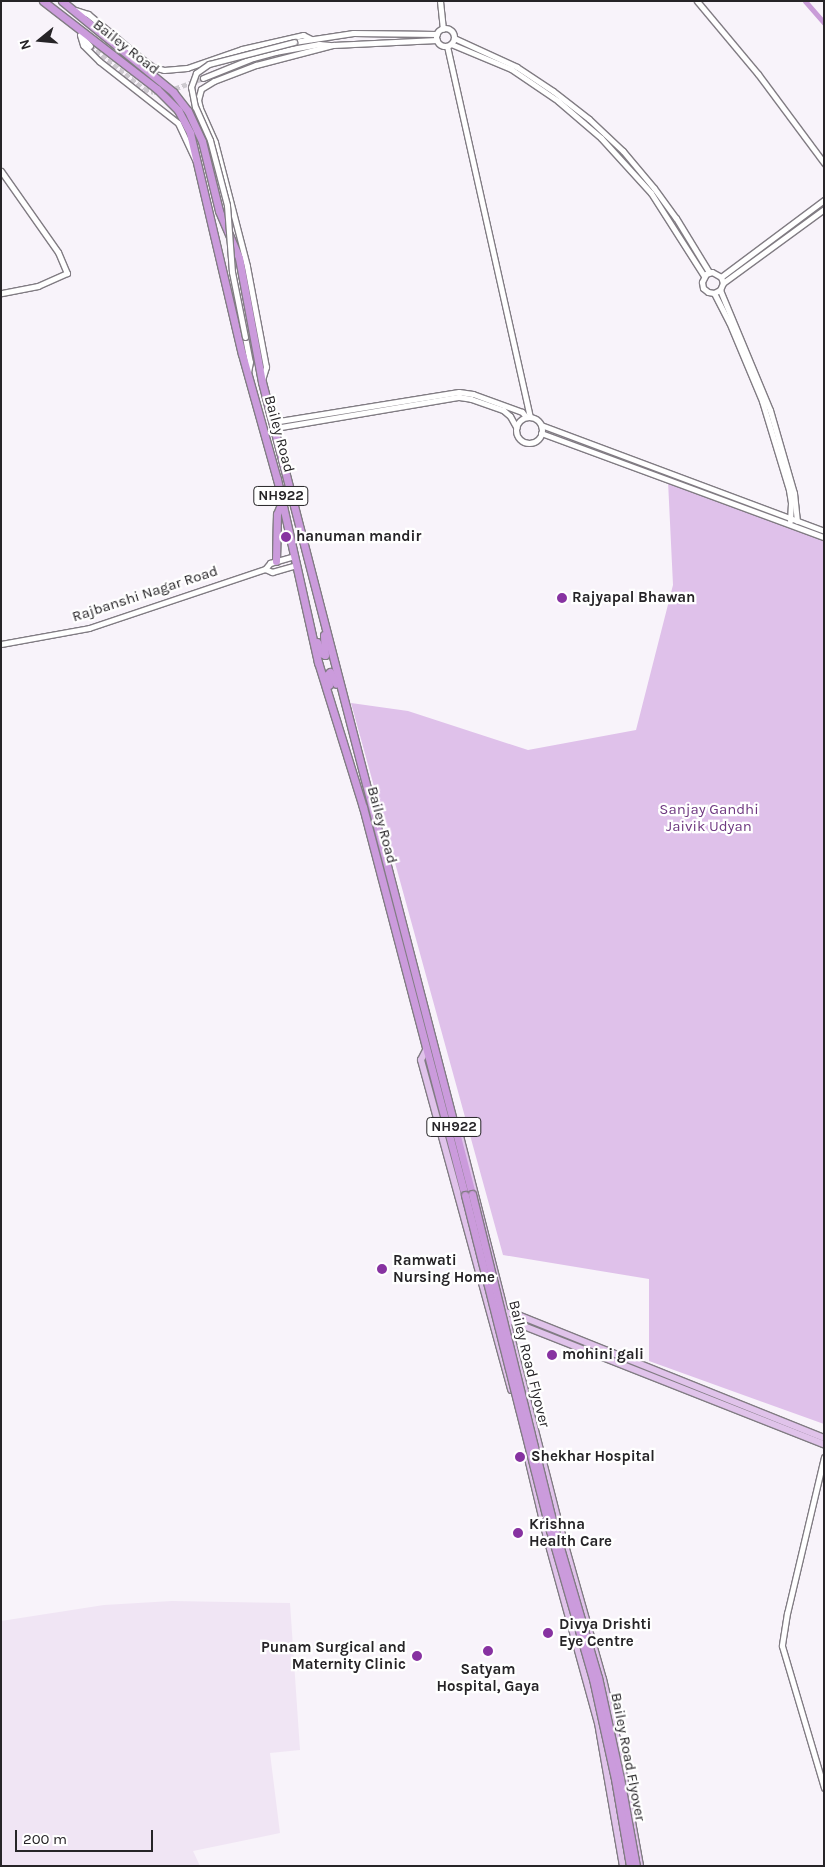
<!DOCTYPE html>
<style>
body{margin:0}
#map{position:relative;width:825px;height:1867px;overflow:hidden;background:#f8f3fa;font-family:Karla,sans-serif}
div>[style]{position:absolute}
.built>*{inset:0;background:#f0e5f4}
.green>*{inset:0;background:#dfc1ea}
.canal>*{height:5px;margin:-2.5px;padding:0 2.5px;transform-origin:2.5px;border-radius:2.5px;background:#c99cd8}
.minor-tunnel>*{height:5px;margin-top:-2.5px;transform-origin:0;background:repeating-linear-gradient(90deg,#cecad0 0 5px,transparent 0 7.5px)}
.roads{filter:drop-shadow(1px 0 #817c83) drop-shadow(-1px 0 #817c83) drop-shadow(0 1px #817c83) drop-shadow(0 -1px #817c83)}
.minor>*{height:5px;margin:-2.5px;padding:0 2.5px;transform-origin:2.5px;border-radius:2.5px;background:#fff}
.minor>.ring{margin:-2.5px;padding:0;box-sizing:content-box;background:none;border:5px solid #fff;border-radius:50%}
.major>*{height:6px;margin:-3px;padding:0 3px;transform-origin:3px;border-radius:3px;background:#e0c3ea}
.highway>*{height:7px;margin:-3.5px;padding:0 3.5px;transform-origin:3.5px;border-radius:3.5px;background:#cb9bdc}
.bridges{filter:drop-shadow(1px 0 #817c83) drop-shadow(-1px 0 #817c83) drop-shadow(0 1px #817c83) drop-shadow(0 -1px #817c83)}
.minor-bridge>*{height:5px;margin:-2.5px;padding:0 2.5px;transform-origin:2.5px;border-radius:2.5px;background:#fff}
.highway-bridge>*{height:7px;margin:-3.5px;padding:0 3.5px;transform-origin:3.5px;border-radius:3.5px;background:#cb9bdc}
.dots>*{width:14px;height:14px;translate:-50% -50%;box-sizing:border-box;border:2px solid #fff;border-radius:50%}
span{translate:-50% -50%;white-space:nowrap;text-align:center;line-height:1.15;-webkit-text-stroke:4.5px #fff;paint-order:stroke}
.shield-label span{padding:1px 4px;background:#fff;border:1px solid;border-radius:4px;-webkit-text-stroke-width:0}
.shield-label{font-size:14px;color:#262427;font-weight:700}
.street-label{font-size:15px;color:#262427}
.poi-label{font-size:15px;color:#262427;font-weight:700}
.left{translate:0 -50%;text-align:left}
.right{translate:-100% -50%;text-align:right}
.park-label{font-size:15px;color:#6f3981}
.frame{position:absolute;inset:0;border:2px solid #262427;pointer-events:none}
.north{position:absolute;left:15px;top:15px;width:50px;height:50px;-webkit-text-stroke:4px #fff;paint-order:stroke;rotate:253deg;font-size:14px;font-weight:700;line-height:20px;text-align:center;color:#262427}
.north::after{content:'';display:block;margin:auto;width:18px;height:22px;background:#262427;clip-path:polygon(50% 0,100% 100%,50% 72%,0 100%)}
.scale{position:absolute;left:15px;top:1830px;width:138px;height:22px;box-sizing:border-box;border:2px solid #262427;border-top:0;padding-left:6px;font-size:15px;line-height:18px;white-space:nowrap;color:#262427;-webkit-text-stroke:4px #fff;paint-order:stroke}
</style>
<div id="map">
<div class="built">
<div style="clip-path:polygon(172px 1601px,290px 1603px,300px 1750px,270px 1753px,280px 1833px,193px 1851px,200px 1866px,1px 1866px,1px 1621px,104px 1605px)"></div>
</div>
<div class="green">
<div style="clip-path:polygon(668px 481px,824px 538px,824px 1424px,649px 1361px,649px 1279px,503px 1255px,351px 703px,408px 711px,528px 750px,636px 730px,673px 585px)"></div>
</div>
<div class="canal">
<div style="left:805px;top:1px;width:29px;rotate:49deg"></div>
</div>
<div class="minor-tunnel">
<div style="left:90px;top:46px;width:69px;rotate:38.5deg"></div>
<div style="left:144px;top:89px;width:10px;rotate:17deg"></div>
<div style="left:154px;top:92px;width:14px;rotate:-4deg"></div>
<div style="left:168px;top:91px;width:37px;rotate:-20deg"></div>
</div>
<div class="roads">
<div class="minor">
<div style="left:440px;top:1px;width:28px;rotate:84deg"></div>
<div style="left:697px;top:1px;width:95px;rotate:50.1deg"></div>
<div style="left:758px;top:74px;width:111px;rotate:53.4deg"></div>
<div style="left:75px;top:10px;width:14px;rotate:17deg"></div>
<div style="left:88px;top:14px;width:69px;rotate:39.7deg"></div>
<div style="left:141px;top:58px;width:15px;rotate:37deg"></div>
<div style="left:153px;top:67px;width:11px;rotate:15deg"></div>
<div style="left:164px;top:70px;width:23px;rotate:-5deg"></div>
<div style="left:187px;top:68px;width:58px;rotate:-19.1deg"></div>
<div style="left:242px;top:49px;width:63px;rotate:-12.9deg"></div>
<div style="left:303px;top:35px;width:9px;rotate:27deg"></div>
<div class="ring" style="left:436px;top:28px;width:13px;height:13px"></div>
<div style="left:80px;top:35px;width:10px;rotate:73deg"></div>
<div style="left:83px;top:45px;width:23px;rotate:45deg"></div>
<div style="left:99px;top:61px;width:100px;rotate:38.1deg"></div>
<div style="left:178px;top:123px;width:40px;rotate:65deg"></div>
<div style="left:82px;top:37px;width:12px;rotate:48deg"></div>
<div style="left:454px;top:38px;width:69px;rotate:24.7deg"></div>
<div style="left:517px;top:67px;width:43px;rotate:33.7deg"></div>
<div style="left:553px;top:91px;width:46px;rotate:37.9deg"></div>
<div style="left:589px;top:119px;width:47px;rotate:43.3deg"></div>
<div style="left:623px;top:151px;width:48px;rotate:50deg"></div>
<div style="left:654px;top:188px;width:37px;rotate:54deg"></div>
<div style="left:676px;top:218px;width:63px;rotate:58.6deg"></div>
<div style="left:294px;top:42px;width:60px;rotate:-8.7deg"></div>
<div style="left:353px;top:33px;width:84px;rotate:0.7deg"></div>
<div style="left:451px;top:44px;width:65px;rotate:22.6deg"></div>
<div style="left:511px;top:69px;width:57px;rotate:34.2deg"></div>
<div style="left:558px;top:101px;width:57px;rotate:40.7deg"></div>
<div style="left:601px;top:138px;width:74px;rotate:47.7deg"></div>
<div style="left:651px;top:193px;width:98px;rotate:57.4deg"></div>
<div style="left:447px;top:46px;width:380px;rotate:77.4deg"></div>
<div style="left:203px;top:78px;width:54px;rotate:-21.8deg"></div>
<div style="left:253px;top:58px;width:23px;rotate:-15deg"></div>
<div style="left:275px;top:52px;width:45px;rotate:-10.3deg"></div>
<div style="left:319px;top:44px;width:11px;rotate:5deg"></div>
<div style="left:1px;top:171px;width:99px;rotate:54.9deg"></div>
<div style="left:58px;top:252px;width:23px;rotate:67deg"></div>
<div style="left:67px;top:273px;width:32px;rotate:156deg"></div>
<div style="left:38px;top:286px;width:38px;rotate:169deg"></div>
<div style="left:721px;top:277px;width:129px;rotate:-36.8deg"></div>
<div style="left:723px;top:283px;width:6px;rotate:-108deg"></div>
<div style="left:721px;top:277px;width:10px;rotate:-151deg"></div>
<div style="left:712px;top:272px;width:6px;rotate:162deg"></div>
<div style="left:706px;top:274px;width:9px;rotate:117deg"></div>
<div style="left:702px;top:282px;width:6px;rotate:81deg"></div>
<div style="left:703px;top:288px;width:6px;rotate:39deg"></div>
<div style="left:708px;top:292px;width:6px;rotate:9deg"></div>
<div style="left:714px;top:293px;width:7px;rotate:-27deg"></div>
<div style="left:720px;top:290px;width:8px;rotate:-67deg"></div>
<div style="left:723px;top:283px;width:125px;rotate:-36.2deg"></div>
<div style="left:720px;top:290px;width:130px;rotate:67.4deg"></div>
<div style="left:770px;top:410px;width:86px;rotate:73.9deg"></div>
<div style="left:794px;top:493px;width:28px;rotate:84deg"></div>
<div style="left:714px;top:293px;width:33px;rotate:63deg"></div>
<div style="left:729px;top:322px;width:86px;rotate:67.3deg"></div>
<div style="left:762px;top:401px;width:93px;rotate:73.1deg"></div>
<div style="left:789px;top:490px;width:13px;rotate:81deg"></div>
<div style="left:791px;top:503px;width:18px;rotate:93deg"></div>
<div style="left:245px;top:337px;width:25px;rotate:79deg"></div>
<div style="left:250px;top:362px;width:10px;rotate:101deg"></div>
<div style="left:262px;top:380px;width:14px;rotate:-73deg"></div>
<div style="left:266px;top:367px;width:103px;rotate:-100.7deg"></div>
<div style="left:247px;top:266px;width:128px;rotate:-104.5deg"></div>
<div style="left:215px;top:142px;width:37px;rotate:-114deg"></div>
<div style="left:200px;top:108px;width:8px;rotate:-104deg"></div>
<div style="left:198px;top:100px;width:11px;rotate:-75deg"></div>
<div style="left:201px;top:89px;width:15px;rotate:-32deg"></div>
<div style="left:214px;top:81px;width:45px;rotate:-20.9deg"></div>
<div style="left:256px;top:65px;width:80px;rotate:-14.6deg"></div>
<div style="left:333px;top:45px;width:104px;rotate:-2.8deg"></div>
<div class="ring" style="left:516px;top:417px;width:21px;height:21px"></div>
<div style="left:273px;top:422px;width:188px;rotate:-9.2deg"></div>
<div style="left:459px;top:392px;width:14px;rotate:8deg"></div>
<div style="left:473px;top:394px;width:52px;rotate:20.2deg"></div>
<div style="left:522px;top:412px;width:6px;rotate:51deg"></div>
<div style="left:541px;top:425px;width:302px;rotate:20.5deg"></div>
<div style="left:275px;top:428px;width:187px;rotate:-9.6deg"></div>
<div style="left:459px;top:397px;width:12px;rotate:9deg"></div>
<div style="left:471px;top:399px;width:34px;rotate:19deg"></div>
<div style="left:503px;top:410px;width:9px;rotate:41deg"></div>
<div style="left:510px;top:416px;width:13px;rotate:61deg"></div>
<div style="left:541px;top:433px;width:302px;rotate:20.2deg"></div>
<div style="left:265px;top:569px;width:8px;rotate:23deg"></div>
<div style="left:272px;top:572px;width:26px;rotate:-16deg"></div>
<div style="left:1px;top:644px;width:89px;rotate:-10.3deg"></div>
<div style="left:89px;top:628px;width:186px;rotate:-18.5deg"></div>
<div style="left:265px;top:569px;width:8px;rotate:-50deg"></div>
<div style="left:270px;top:563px;width:26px;rotate:-16deg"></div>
<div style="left:824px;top:1457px;width:160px;rotate:103.3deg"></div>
<div style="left:787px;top:1613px;width:33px;rotate:99deg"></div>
<div style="left:782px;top:1646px;width:148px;rotate:73.5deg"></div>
</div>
<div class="major">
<div style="left:426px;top:1050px;width:11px;rotate:117deg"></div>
<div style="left:421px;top:1060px;width:342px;rotate:74.7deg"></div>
<div style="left:459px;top:1132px;width:412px;rotate:75.7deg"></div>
<div style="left:561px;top:1531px;width:154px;rotate:74.2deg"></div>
<div style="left:603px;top:1679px;width:62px;rotate:76.9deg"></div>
<div style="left:617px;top:1739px;width:129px;rotate:79.7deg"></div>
<div style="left:504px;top:1312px;width:14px;rotate:12deg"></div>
<div style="left:518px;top:1315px;width:330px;rotate:21.9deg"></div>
<div style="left:506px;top:1319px;width:342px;rotate:21.5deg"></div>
<div style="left:528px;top:1458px;width:82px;rotate:76.6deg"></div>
<div style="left:547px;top:1538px;width:192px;rotate:74.6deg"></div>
<div style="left:598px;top:1723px;width:145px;rotate:80.1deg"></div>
</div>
<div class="highway">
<div style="left:43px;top:1px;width:144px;rotate:37.7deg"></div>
<div style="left:157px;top:89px;width:30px;rotate:45deg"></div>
<div style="left:178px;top:110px;width:26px;rotate:62deg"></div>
<div style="left:190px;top:133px;width:227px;rotate:76.8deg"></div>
<div style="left:242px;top:354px;width:130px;rotate:74.4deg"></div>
<div style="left:277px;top:479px;width:188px;rotate:77.4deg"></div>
<div style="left:318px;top:662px;width:152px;rotate:72.8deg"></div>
<div style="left:363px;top:807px;width:401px;rotate:75.3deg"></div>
<div style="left:62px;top:1px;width:144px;rotate:39.3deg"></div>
<div style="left:173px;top:92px;width:24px;rotate:52deg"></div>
<div style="left:188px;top:111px;width:33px;rotate:65deg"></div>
<div style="left:202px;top:141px;width:72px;rotate:76.3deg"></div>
<div style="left:219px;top:211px;width:51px;rotate:66.9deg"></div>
<div style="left:239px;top:258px;width:126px;rotate:79.5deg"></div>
<div style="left:262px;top:382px;width:839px;rotate:75.5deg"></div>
<div style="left:276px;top:561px;width:47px;rotate:-88.8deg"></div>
<div style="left:277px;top:514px;width:13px;rotate:-67deg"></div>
<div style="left:317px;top:642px;width:12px;rotate:70deg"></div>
<div style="left:321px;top:653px;width:4px;rotate:27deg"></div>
<div style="left:325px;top:655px;width:20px;rotate:-93deg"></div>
<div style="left:329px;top:685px;width:10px;rotate:-101deg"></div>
<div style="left:327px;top:675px;width:4px;rotate:-45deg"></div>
<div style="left:330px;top:672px;width:13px;rotate:63deg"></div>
</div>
</div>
<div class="bridges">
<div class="minor-bridge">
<div style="left:245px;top:337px;width:66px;rotate:-101.3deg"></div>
<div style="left:232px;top:272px;width:67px;rotate:-94.3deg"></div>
<div style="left:227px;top:205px;width:67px;rotate:-104.7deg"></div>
<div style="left:210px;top:140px;width:36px;rotate:-114deg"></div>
<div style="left:195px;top:107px;width:20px;rotate:-101deg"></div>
<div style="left:191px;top:87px;width:15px;rotate:-70deg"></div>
<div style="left:196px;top:73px;width:16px;rotate:-35deg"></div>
<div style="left:209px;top:64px;width:88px;rotate:-14.5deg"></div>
</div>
<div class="highway-bridge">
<div style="left:472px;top:1194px;width:343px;rotate:76.2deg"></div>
<div style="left:554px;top:1527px;width:156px;rotate:73.7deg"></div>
<div style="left:598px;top:1677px;width:103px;rotate:77.7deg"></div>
<div style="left:620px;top:1778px;width:89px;rotate:79.7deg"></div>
<div style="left:465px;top:1195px;width:346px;rotate:75.8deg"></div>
<div style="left:550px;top:1530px;width:155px;rotate:73.9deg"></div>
<div style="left:593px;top:1679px;width:102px;rotate:77.6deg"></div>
<div style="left:615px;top:1779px;width:88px;rotate:80.2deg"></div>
</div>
</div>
<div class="dots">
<div style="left:286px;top:537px;background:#8732a1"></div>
<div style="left:562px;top:598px;background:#8732a1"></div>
<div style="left:382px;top:1269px;background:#8732a1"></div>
<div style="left:552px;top:1355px;background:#8732a1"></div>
<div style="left:520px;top:1457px;background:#8732a1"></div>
<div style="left:518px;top:1533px;background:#8732a1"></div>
<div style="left:548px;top:1633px;background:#8732a1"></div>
<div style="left:488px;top:1651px;background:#8732a1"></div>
<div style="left:417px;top:1656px;background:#8732a1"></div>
</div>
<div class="shield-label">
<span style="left:281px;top:496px">NH922</span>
<span style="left:454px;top:1127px">NH922</span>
</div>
<div class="street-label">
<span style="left:126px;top:47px;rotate:38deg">Bailey Road</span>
<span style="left:279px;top:434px;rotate:75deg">Bailey Road</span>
<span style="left:145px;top:594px;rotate:-18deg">Rajbanshi Nagar Road</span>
<span style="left:382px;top:825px;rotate:75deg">Bailey Road</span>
<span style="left:529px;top:1364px;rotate:76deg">Bailey Road Flyover</span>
<span style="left:628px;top:1757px;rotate:79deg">Bailey Road Flyover</span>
</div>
<div class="poi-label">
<span class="left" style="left:296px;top:537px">hanuman mandir</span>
<span class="left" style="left:572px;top:598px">Rajyapal Bhawan</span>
<span class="left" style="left:393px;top:1269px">Ramwati<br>Nursing Home</span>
<span class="left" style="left:562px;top:1355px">mohini gali</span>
<span class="left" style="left:531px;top:1457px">Shekhar Hospital</span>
<span class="left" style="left:529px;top:1533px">Krishna<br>Health Care</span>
<span class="left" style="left:559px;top:1633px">Divya Drishti<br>Eye Centre</span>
<span class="right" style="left:406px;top:1656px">Punam Surgical and<br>Maternity Clinic</span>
<span style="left:488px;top:1678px">Satyam<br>Hospital, Gaya</span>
</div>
<div class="park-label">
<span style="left:709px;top:818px">Sanjay Gandhi<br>Jaivik Udyan</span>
</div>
<div class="frame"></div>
<div class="north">N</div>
<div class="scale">200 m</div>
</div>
